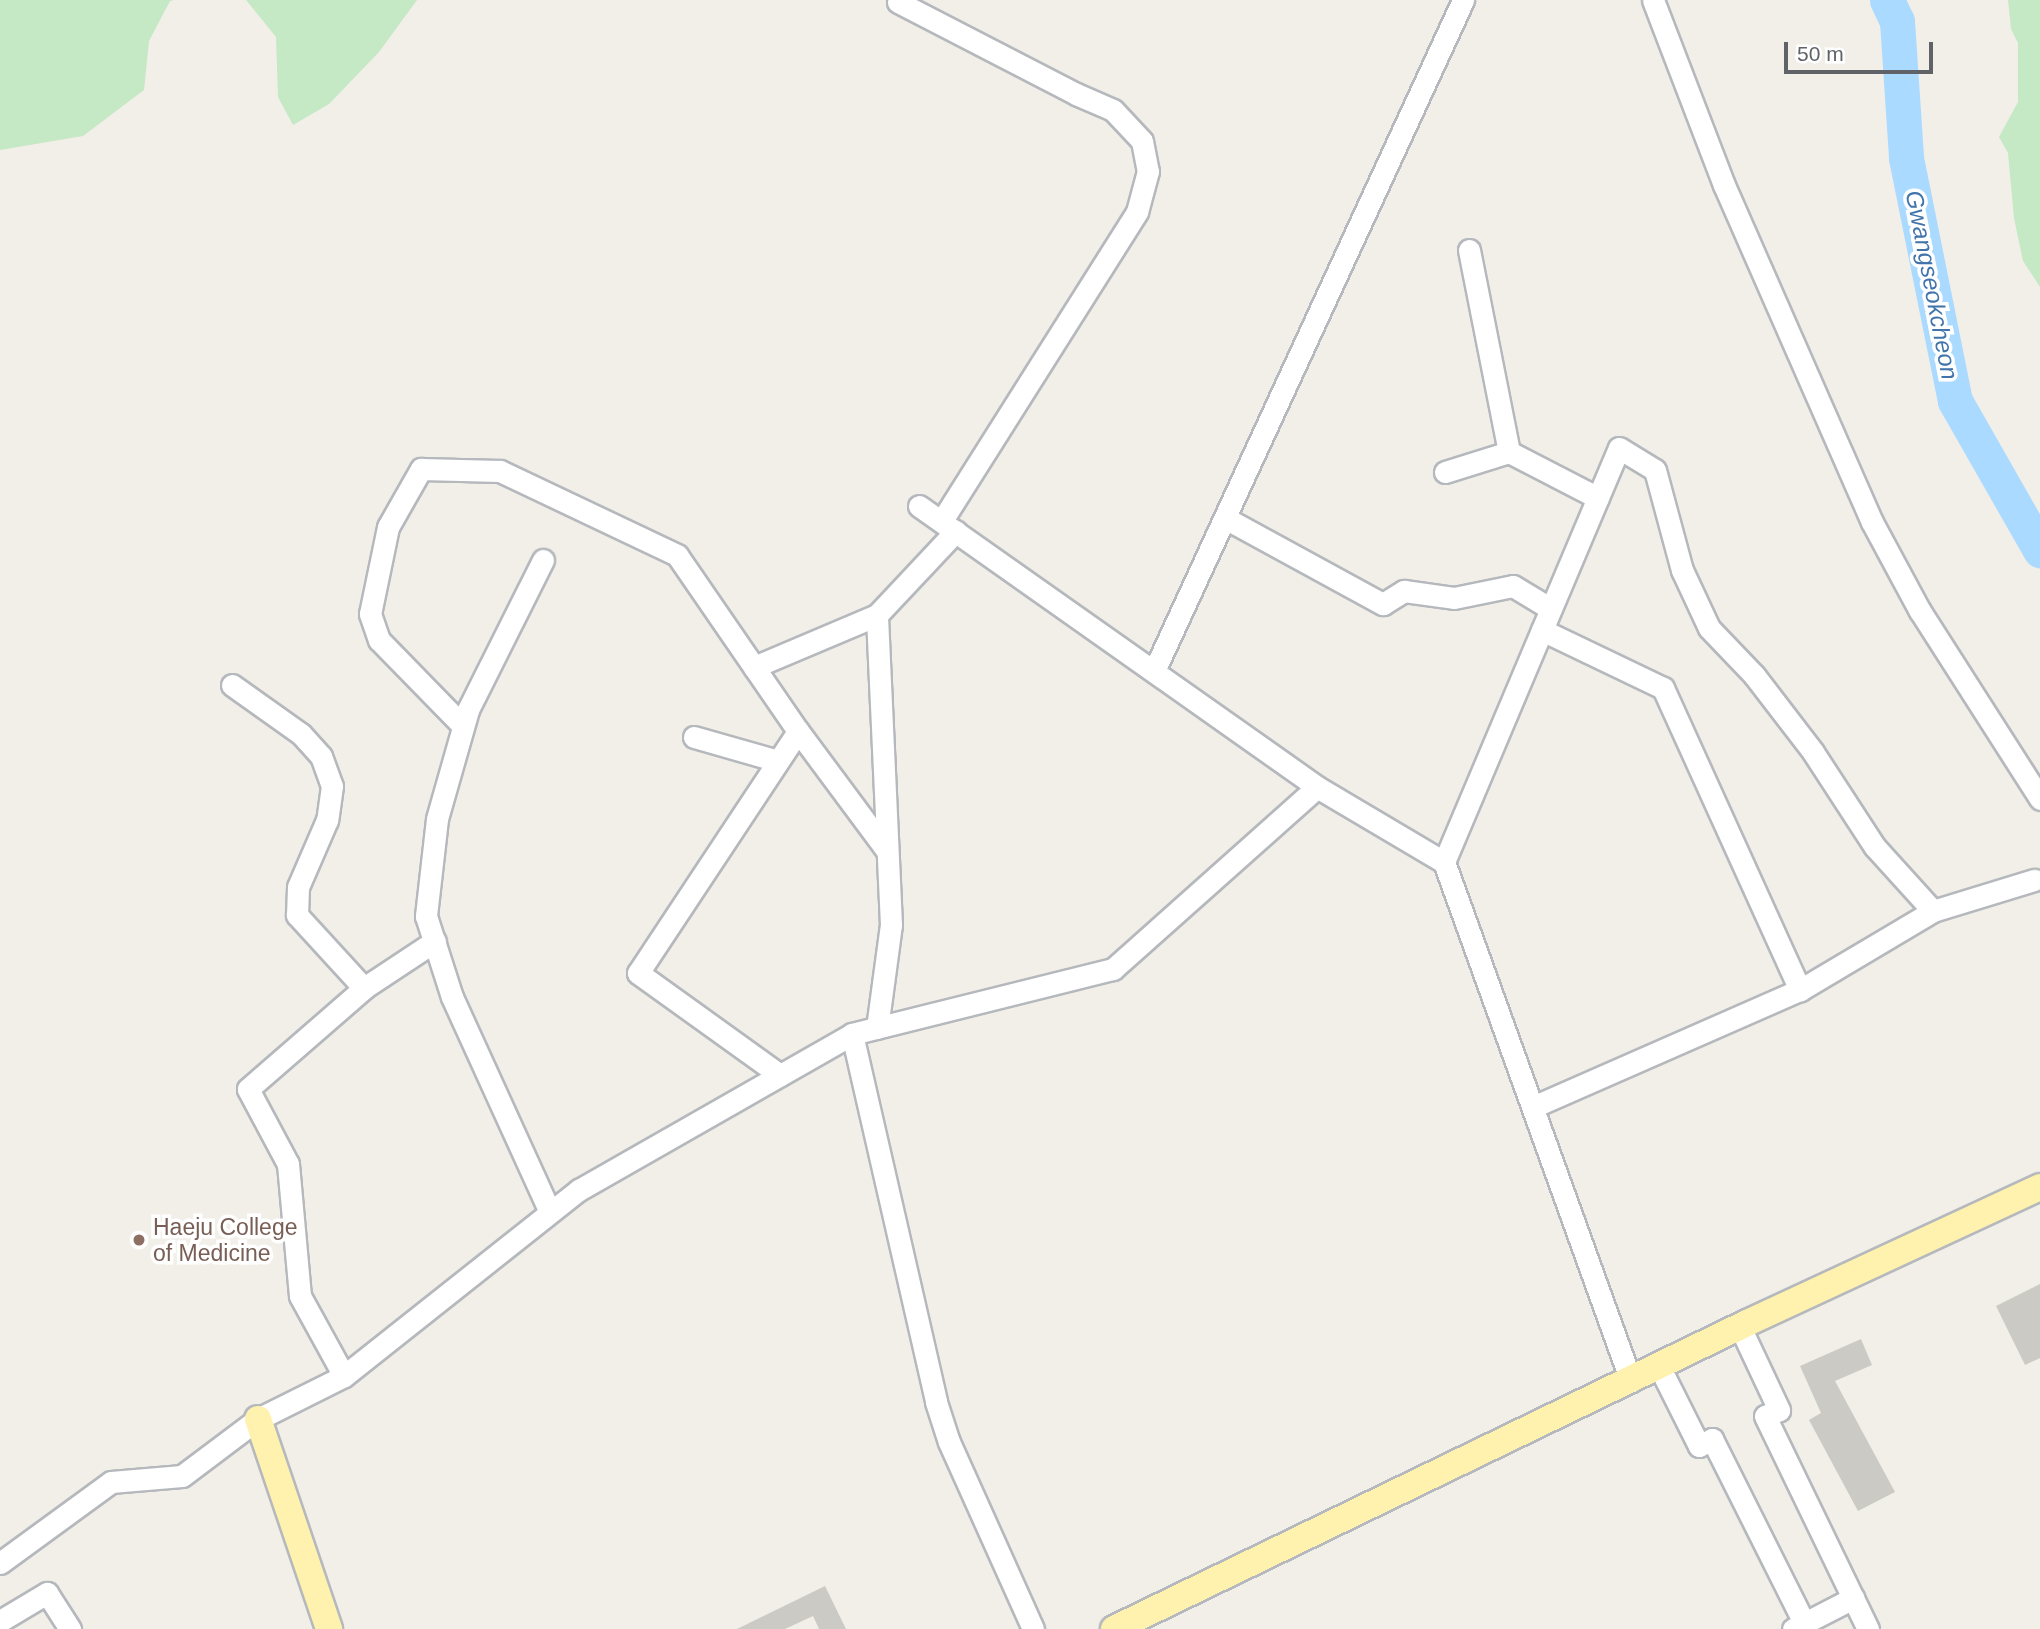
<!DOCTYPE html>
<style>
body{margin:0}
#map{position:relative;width:2040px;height:1629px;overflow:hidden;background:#f1efe8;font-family:Helvetica,sans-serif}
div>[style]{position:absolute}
.green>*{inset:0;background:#c5e8c5}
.river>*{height:35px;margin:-17.5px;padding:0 17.5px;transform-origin:17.5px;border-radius:17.5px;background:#aadaff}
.building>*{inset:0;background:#cccac5}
.roads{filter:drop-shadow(2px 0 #b5b8bc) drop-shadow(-2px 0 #b5b8bc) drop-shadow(0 2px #b5b8bc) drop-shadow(0 -2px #b5b8bc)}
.minor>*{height:21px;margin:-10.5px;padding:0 10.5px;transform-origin:10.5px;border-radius:10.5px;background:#fff}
.major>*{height:26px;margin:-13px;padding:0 13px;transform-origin:13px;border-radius:13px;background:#fff2af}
.dots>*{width:19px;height:19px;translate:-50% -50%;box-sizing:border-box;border:4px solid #fff;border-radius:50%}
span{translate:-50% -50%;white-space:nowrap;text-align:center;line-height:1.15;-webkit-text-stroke:7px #fff;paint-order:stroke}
.education-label{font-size:23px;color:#785e54}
.left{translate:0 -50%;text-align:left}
.water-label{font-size:24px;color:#4174aa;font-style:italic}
.scale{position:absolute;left:1784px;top:42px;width:149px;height:32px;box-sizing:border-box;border:4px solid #5f6368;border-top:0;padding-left:9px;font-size:21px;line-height:24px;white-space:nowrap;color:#5f6368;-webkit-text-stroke:5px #fff;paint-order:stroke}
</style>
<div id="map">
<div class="green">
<div style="clip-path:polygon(0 0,174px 0,170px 1px,149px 41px,144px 90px,83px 136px,0 150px)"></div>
<div style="clip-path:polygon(246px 0,417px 0,379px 52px,329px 104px,293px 125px,278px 97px,276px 37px)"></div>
<div style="clip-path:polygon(2008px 0,2040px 0,2040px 287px,2023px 261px,2014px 218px,2008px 153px,1999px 137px,2018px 102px,2018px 43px,2011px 29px)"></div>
</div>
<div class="river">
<div style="left:1887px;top:0;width:23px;rotate:65deg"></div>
<div style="left:1897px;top:21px;width:137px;rotate:86.2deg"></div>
<div style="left:1906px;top:158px;width:248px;rotate:78.6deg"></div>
<div style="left:1955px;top:401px;width:172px;rotate:60.3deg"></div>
</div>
<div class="building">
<div style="clip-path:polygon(2040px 1284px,2040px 1358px,2025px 1365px,1996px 1306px)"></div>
<div style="clip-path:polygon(1861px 1339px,1872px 1365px,1835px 1381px,1895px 1492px,1858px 1511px,1809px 1420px,1821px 1413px,1800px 1366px)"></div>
<div style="clip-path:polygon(825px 1586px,846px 1629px,819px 1629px,813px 1616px,785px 1629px,737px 1629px)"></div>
</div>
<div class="roads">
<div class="minor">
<div style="left:1653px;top:0;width:198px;rotate:69deg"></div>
<div style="left:1724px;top:185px;width:368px;rotate:66.3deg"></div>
<div style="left:1872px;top:522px;width:101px;rotate:61.7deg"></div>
<div style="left:1920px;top:611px;width:223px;rotate:57.4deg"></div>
<div style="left:898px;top:2px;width:200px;rotate:27.3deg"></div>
<div style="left:1076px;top:94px;width:40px;rotate:23.4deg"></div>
<div style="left:1113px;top:110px;width:42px;rotate:46.9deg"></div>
<div style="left:1142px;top:141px;width:31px;rotate:79deg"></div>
<div style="left:1148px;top:171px;width:42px;rotate:105deg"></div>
<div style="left:1137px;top:212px;width:365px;rotate:122.3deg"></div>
<div style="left:1469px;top:250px;width:206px;rotate:78.8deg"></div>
<div style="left:1445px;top:472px;width:67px;rotate:-17.4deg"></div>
<div style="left:1509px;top:452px;width:100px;rotate:27.3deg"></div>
<div style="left:919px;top:506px;width:487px;rotate:35.2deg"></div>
<div style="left:1225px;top:518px;width:180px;rotate:28.6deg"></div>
<div style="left:1383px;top:604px;width:25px;rotate:-32deg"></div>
<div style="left:1404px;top:591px;width:50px;rotate:8deg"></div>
<div style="left:1454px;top:598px;width:60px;rotate:-11.5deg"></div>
<div style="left:1513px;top:586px;width:44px;rotate:31.2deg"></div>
<div style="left:543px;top:560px;width:168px;rotate:116.6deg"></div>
<div style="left:468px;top:710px;width:113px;rotate:105.9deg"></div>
<div style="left:437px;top:819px;width:98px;rotate:96.5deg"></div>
<div style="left:426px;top:916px;width:85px;rotate:72.2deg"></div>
<div style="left:452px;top:997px;width:236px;rotate:65.5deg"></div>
<div style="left:1542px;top:630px;width:134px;rotate:25.6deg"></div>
<div style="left:1663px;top:688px;width:332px;rotate:65.6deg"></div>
<div style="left:754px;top:667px;width:134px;rotate:-22.9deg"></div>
<div style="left:1154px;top:671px;width:739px;rotate:-65.27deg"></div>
<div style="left:232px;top:685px;width:85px;rotate:35.4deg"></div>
<div style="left:301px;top:734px;width:30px;rotate:48deg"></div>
<div style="left:321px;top:756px;width:32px;rotate:70deg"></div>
<div style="left:332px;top:786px;width:34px;rotate:98deg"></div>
<div style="left:327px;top:820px;width:73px;rotate:113.4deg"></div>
<div style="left:298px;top:887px;width:28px;rotate:92deg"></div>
<div style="left:297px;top:915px;width:99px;rotate:47.5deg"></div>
<div style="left:463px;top:726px;width:120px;rotate:-134.3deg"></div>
<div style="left:379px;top:640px;width:28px;rotate:-109deg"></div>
<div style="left:370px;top:614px;width:89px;rotate:-78.3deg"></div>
<div style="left:388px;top:527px;width:67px;rotate:-60.4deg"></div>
<div style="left:421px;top:469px;width:79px;rotate:1.5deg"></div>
<div style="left:500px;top:471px;width:196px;rotate:25.4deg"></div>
<div style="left:677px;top:555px;width:214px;rotate:55.5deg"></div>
<div style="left:694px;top:737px;width:87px;rotate:15.9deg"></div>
<div style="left:1444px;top:862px;width:449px;rotate:-67.1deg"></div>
<div style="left:1619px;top:448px;width:42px;rotate:31.4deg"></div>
<div style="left:1655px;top:470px;width:104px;rotate:74.9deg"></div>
<div style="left:1682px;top:570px;width:64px;rotate:65deg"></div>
<div style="left:1709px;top:628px;width:65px;rotate:46.2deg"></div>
<div style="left:1754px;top:675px;width:97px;rotate:52.5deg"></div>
<div style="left:1813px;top:752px;width:113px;rotate:56.9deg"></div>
<div style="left:1875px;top:847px;width:86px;rotate:47.8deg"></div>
<div style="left:877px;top:1028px;width:104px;rotate:-82.3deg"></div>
<div style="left:891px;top:925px;width:310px;rotate:-92.6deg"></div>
<div style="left:877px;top:615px;width:115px;rotate:-46.8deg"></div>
<div style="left:852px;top:1034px;width:377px;rotate:77.1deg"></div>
<div style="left:936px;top:1402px;width:42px;rotate:72deg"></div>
<div style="left:949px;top:1442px;width:205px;rotate:65.8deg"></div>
<div style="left:780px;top:1075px;width:175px;rotate:-144.3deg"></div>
<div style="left:638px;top:973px;width:290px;rotate:-56.5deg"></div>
<div style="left:798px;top:731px;width:149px;rotate:53.4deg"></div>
<div style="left:1533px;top:1107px;width:292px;rotate:-23.7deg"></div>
<div style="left:1800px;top:990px;width:155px;rotate:-30.7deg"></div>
<div style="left:1933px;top:911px;width:106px;rotate:-17.1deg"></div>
<div style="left:1740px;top:1327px;width:92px;rotate:64.8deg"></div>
<div style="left:1779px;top:1410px;width:15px;rotate:157deg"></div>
<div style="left:1765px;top:1416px;width:237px;rotate:64.2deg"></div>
<div style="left:1660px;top:1368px;width:87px;rotate:63.4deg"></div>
<div style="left:1699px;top:1446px;width:15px;rotate:-28deg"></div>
<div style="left:1712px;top:1439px;width:212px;rotate:63.4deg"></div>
<div style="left:344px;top:1376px;width:91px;rotate:-118.8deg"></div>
<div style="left:300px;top:1296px;width:133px;rotate:-95.2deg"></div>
<div style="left:288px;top:1164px;width:85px;rotate:-118.1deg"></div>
<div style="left:248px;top:1089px;width:154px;rotate:-41deg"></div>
<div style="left:364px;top:988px;width:85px;rotate:-33.5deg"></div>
<div style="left:0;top:1563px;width:137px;rotate:-36.1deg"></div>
<div style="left:111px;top:1482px;width:71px;rotate:-4.8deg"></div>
<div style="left:182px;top:1476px;width:95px;rotate:-36.9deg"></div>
<div style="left:258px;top:1419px;width:96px;rotate:-26.6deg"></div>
<div style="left:344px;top:1376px;width:300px;rotate:-38.4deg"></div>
<div style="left:579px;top:1190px;width:314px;rotate:-29.7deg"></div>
<div style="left:852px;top:1034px;width:269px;rotate:-14deg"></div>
<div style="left:1113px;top:969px;width:273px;rotate:-41.7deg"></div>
<div style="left:1317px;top:787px;width:147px;rotate:30.6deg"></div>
<div style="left:1444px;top:862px;width:552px;rotate:70.19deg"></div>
<div style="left:0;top:1621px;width:55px;rotate:-30.8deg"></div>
<div style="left:47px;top:1593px;width:43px;rotate:57.4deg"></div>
<div style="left:1793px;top:1629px;width:68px;rotate:-27.3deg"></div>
</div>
<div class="major">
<div style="left:258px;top:1419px;width:222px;rotate:71.3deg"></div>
<div style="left:1114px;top:1629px;width:703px;rotate:-25.8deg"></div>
<div style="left:1747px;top:1323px;width:323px;rotate:-24.9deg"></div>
</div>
</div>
<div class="dots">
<div style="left:139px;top:1240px;background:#8d6e63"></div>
</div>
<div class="education-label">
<span class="left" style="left:153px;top:1240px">Haeju College<br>of Medicine</span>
</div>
<div class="water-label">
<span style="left:1932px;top:285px;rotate:79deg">Gwangseokcheon</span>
</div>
<div class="scale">50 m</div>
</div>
